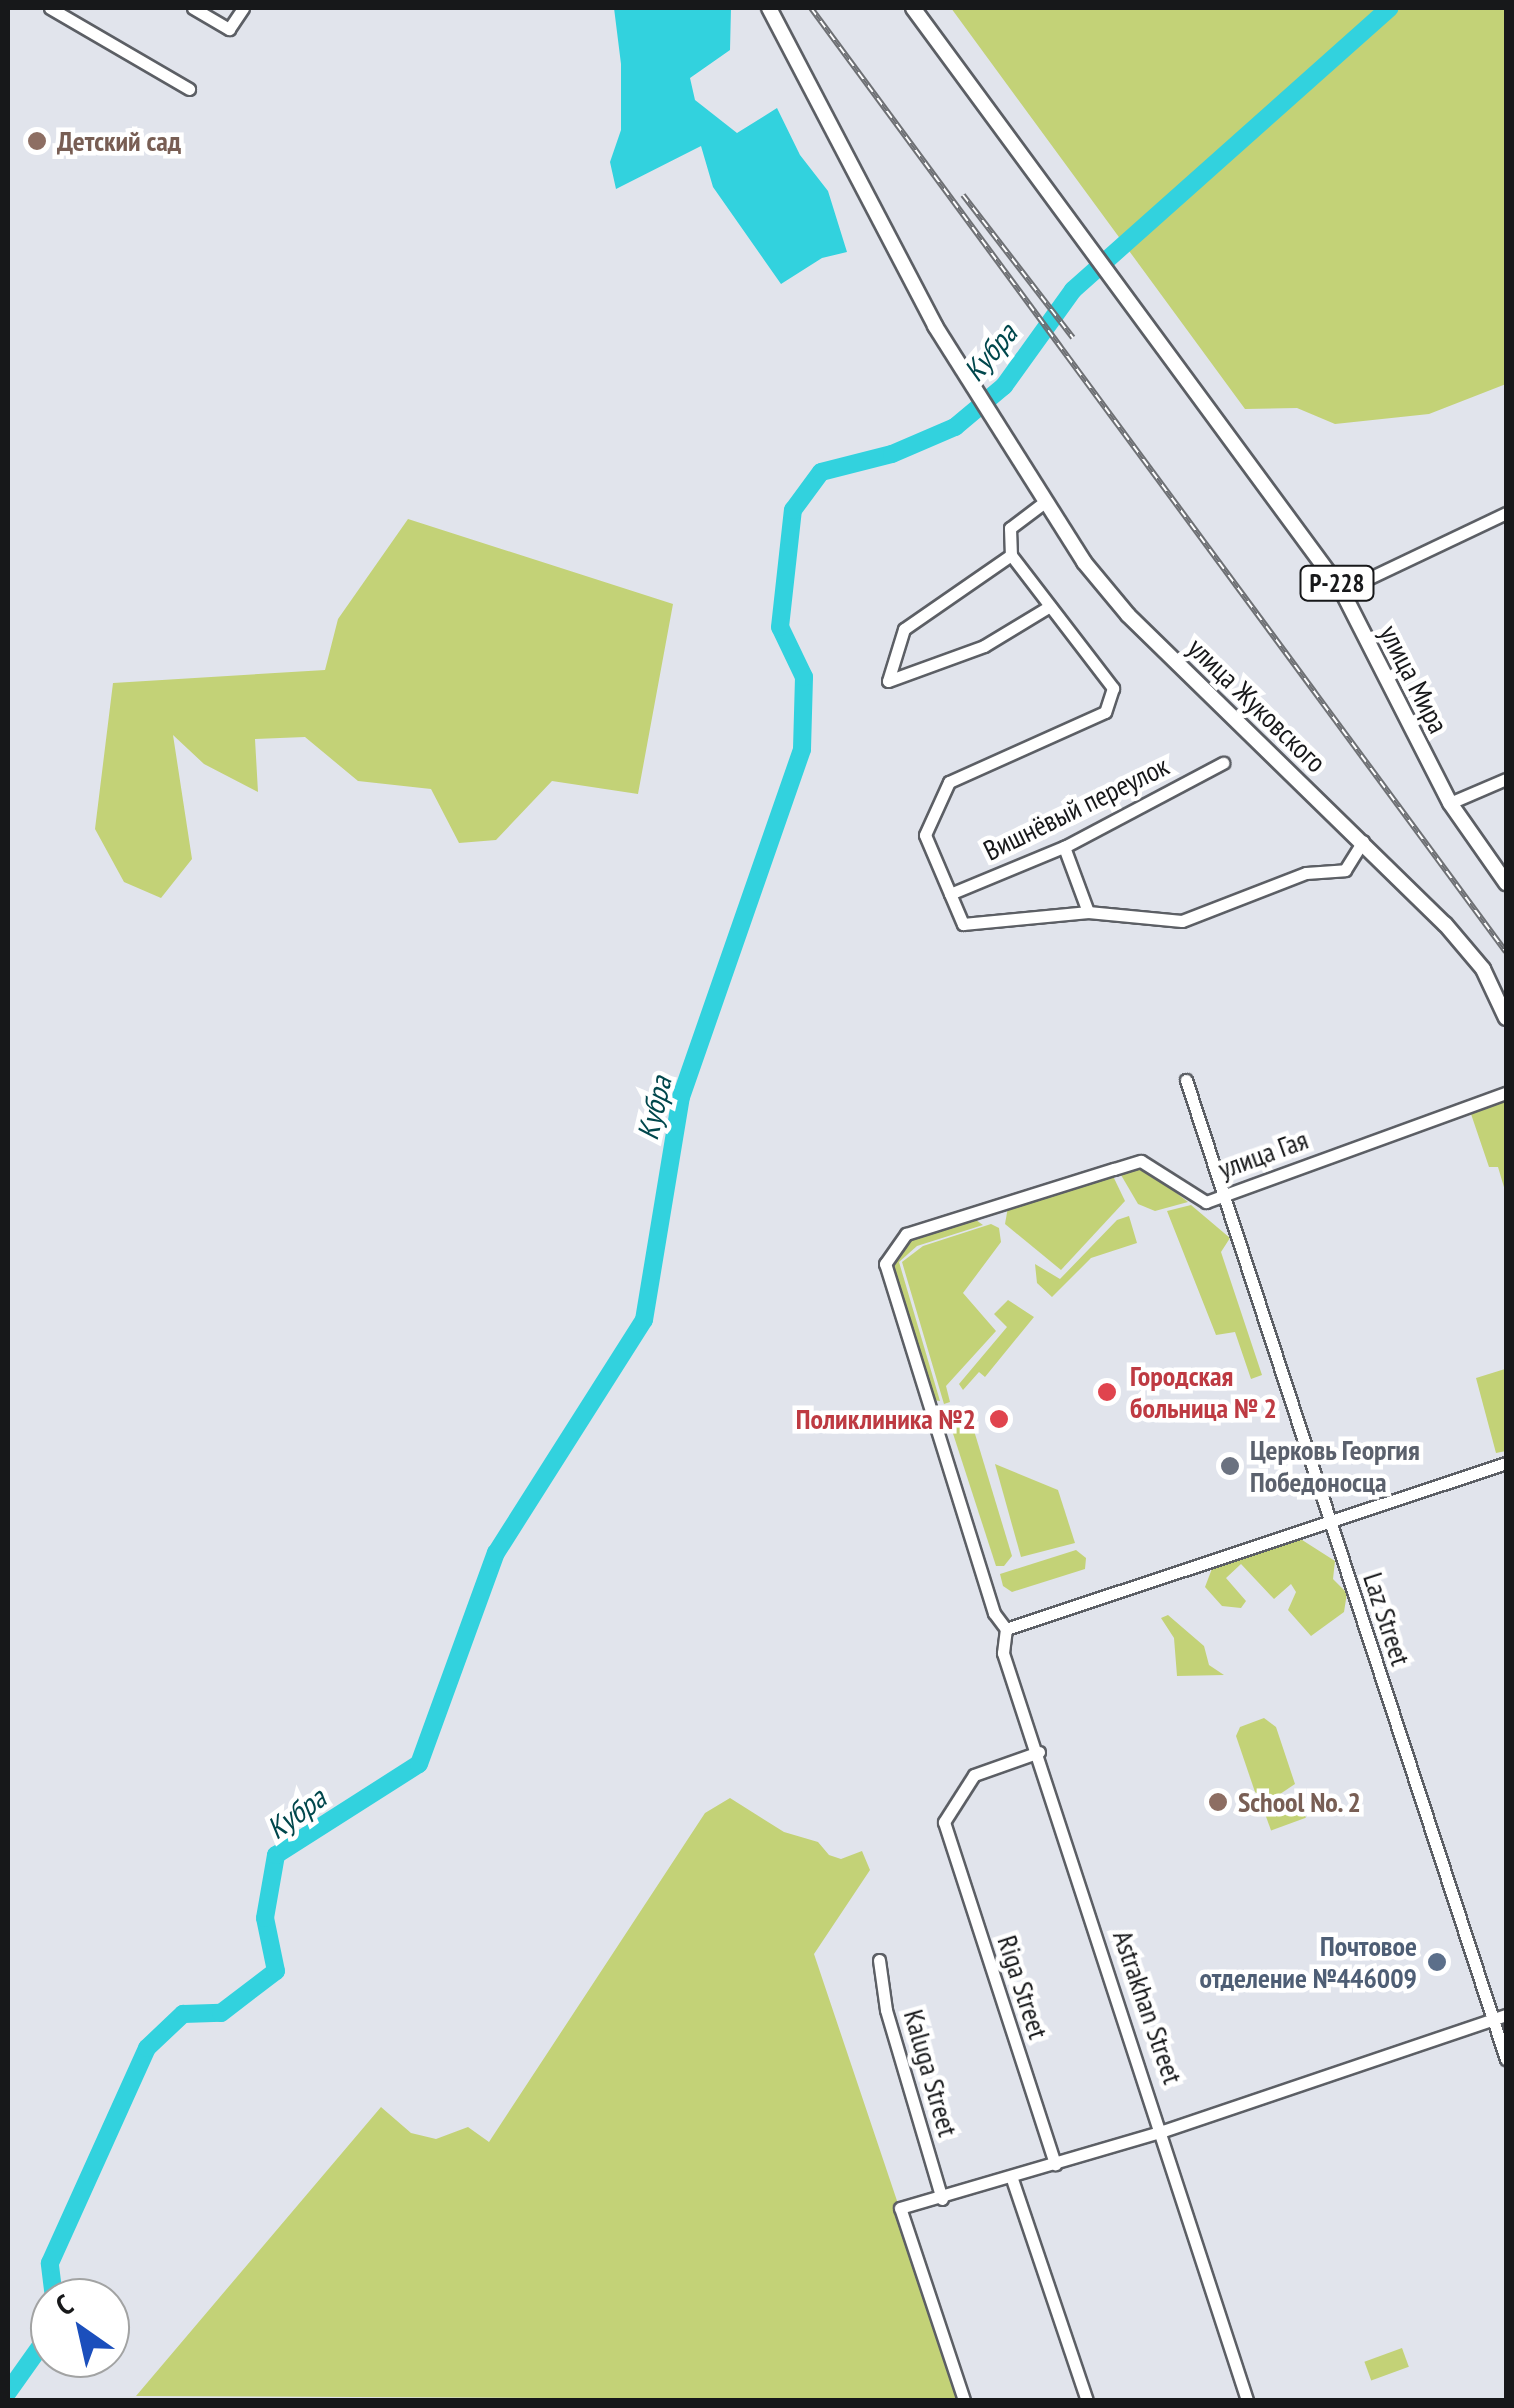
<!DOCTYPE html>
<meta charset="utf-8">
<style>
body{margin:0}
#map{position:relative;width:1514px;height:2408px;overflow:hidden;background:#e1e4ec;font-family:"PT Sans Narrow",sans-serif}
div>[style]{position:absolute}
.green>*{inset:0;background:#c3d277;transform-origin:0 0}
.water>*{inset:0;background:#32d2de}
.river>*{height:18px;margin:-9px;padding:0 9px;transform-origin:9px;border-radius:9px;background:#32d2de}
.roads{filter:drop-shadow(2px 0 #5c5f65) drop-shadow(-2px 0 #5c5f65) drop-shadow(0 2px #5c5f65) drop-shadow(0 -2px #5c5f65)}
.minor>*{height:11px;margin:-5.5px;padding:0 5.5px;transform-origin:5.5px;border-radius:5.5px;background:#fff}
.major>*{height:14px;margin:-7px;padding:0 7px;transform-origin:7px;border-radius:7px;background:#fff}
.rail>*{height:6px;margin-top:-3px;transform-origin:0;background:repeating-linear-gradient(90deg,#fff 0 8px,#6e7074 0 16px);box-sizing:border-box;border-block:2px solid #6e7074}
.dots>*{width:28px;height:28px;translate:-50% -50%;box-sizing:border-box;border:5px solid #fff;border-radius:50%}
span{translate:-50% -50%;white-space:nowrap;text-align:center;line-height:1.15;-webkit-text-stroke:9px #fff;paint-order:stroke}
.shield-label span{padding:2px 8px;background:#fff;border:2px solid;border-radius:8px;-webkit-text-stroke-width:0}
.shield-label{font-size:25px;color:#17181a;font-weight:700}
.education-label{font-size:28px;color:#785e54;font-weight:700}
.left{translate:0 -50%;text-align:left}
.street-label{font-size:28px;color:#17181a}
.health-label{font-size:28px;color:#be3a42;font-weight:700}
.right{translate:-100% -50%;text-align:right}
.worship-label{font-size:28px;color:#5b616d;font-weight:700}
.service-label{font-size:28px;color:#4e5e75;font-weight:700}
.water-label{font-size:30px;color:#00474c;font-style:italic}
.frame{position:absolute;inset:0;border:10px solid #17181a;pointer-events:none}
.north{position:absolute;left:30px;top:2278px;width:100px;height:100px;box-sizing:border-box;background:#fff;border:2px solid #a2a3a3;border-radius:50%;rotate:326deg;font-size:28px;font-weight:700;line-height:40px;text-align:center;color:#17181a}
.north::after{content:'';display:block;margin:auto;width:35px;height:45px;background:#1b4fbc;clip-path:polygon(50% 0,100% 100%,50% 72%,0 100%)}
</style>
<div id="map">
<div class="green">
<div style="clip-path:polygon(951px 8px,1506px 8px,1506px 384px,1429px 414px,1335px 424px,1297px 408px,1245px 409px)"></div>
<div style="clip-path:polygon(408px 519px,673px 604px,638px 794px,552px 781px,496px 840px,459px 843px,431px 789px,358px 781px,305px 737px,255px 739px,258px 792px,204px 764px,173px 735px,192px 859px,161px 898px,124px 882px,95px 829px,113px 683px,325px 670px,338px 619px)"></div>
<div style="clip-path:polygon(1506px 1101px,1506px 1194px,1498px 1167px,1489px 1167px,1471px 1114px)"></div>
<div style="clip-path:polygon(1131px 1167px,1146px 1169px,1188px 1202px,1155px 1211px,1138px 1204px,1121px 1175px)"></div>
<div style="clip-path:polygon(1112px 1174px,1125px 1201px,1061px 1270px,1005px 1224px,1008px 1207px)"></div>
<div style="clip-path:polygon(1191px 1205px,1230px 1238px,1221px 1252px,1262px 1375px,1251px 1379px,1235px 1332px,1216px 1335px,1167px 1211px)"></div>
<div style="clip-path:polygon(969px 1215px,983px 1225px,917px 1246px,899px 1262px,940px 1401px,932px 1400px,887px 1265px,896px 1243px)"></div>
<div style="clip-path:polygon(1129px 1216px,1137px 1243px,1091px 1258px,1052px 1297px,1037px 1283px,1035px 1264px,1060px 1279px,1117px 1220px)"></div>
<div style="clip-path:polygon(991px 1224px,999px 1228px,1001px 1242px,963px 1293px,996px 1331px,946px 1386px,950px 1402px,944px 1404px,902px 1262px,923px 1246px)"></div>
<div style="clip-path:polygon(1008px 1300px,1034px 1317px,985px 1377px,979px 1372px,963px 1390px,959px 1384px,1007px 1327px,994px 1314px)"></div>
<div style="clip-path:polygon(1505px 1369px,1506px 1451px,1496px 1453px,1476px 1378px)"></div>
<div style="clip-path:polygon(958px 1409px,972px 1424px,1012px 1556px,1004px 1566px,996px 1566px,946px 1412px)"></div>
<div style="clip-path:polygon(995px 1464px,1058px 1490px,1075px 1543px,1021px 1557px)"></div>
<div style="clip-path:polygon(1299px 1538px,1335px 1561px,1333px 1579px,1347px 1593px,1344px 1612px,1311px 1636px,1288px 1610px,1296px 1592px,1291px 1584px,1274px 1599px,1241px 1564px,1226px 1578px,1246px 1601px,1241px 1608px,1222px 1606px,1205px 1587px,1213px 1566px)"></div>
<div style="clip-path:polygon(1076px 1550px,1086px 1558px,1085px 1569px,1012px 1592px,1003px 1586px,1000px 1574px)"></div>
<div style="clip-path:polygon(1168px 1615px,1204px 1646px,1209px 1665px,1224px 1675px,1177px 1676px,1174px 1638px,1161px 1618px)"></div>
<div style="clip-path:polygon(1264px 1718px,1276px 1727px,1295px 1784px,1268px 1802px,1255px 1792px,1236px 1736px,1240px 1727px)"></div>
<div style="clip-path:polygon(730px 1798px,784px 1832px,818px 1842px,829px 1855px,841px 1859px,862px 1851px,870px 1870px,814px 1954px,964px 2400px,136px 2396px,381px 2107px,411px 2133px,436px 2139px,468px 2127px,489px 2142px,705px 1813px)"></div>
<div style="left:1299px;top:1799px;width:20px;height:37px;rotate:70deg"></div>
<div style="left:1402px;top:2348px;width:20px;height:40px;rotate:70deg"></div>
</div>
<div class="water">
<div style="clip-path:polygon(614px 8px,731px 8px,730px 50px,690px 78px,695px 100px,737px 133px,777px 108px,800px 155px,828px 191px,847px 252px,822px 258px,781px 284px,713px 187px,701px 146px,616px 189px,610px 162px,621px 130px,621px 64px)"></div>
</div>
<div class="river">
<div style="left:54px;top:2298px;width:35px;rotate:-97deg"></div>
<div style="left:50px;top:2263px;width:236px;rotate:-65.7deg"></div>
<div style="left:147px;top:2048px;width:50px;rotate:-43.4deg"></div>
<div style="left:183px;top:2014px;width:38px;rotate:-2deg"></div>
<div style="left:221px;top:2013px;width:69px;rotate:-37.4deg"></div>
<div style="left:276px;top:1971px;width:54px;rotate:-101.7deg"></div>
<div style="left:265px;top:1918px;width:64px;rotate:-80.1deg"></div>
<div style="left:276px;top:1855px;width:169px;rotate:-32.5deg"></div>
<div style="left:419px;top:1764px;width:225px;rotate:-70deg"></div>
<div style="left:496px;top:1553px;width:276px;rotate:-57.6deg"></div>
<div style="left:644px;top:1320px;width:226px;rotate:-80.6deg"></div>
<div style="left:681px;top:1097px;width:368px;rotate:-70.8deg"></div>
<div style="left:802px;top:749px;width:72px;rotate:-88.4deg"></div>
<div style="left:804px;top:677px;width:55px;rotate:-115.6deg"></div>
<div style="left:780px;top:627px;width:118px;rotate:-83.7deg"></div>
<div style="left:793px;top:510px;width:47px;rotate:-53.6deg"></div>
<div style="left:821px;top:472px;width:73px;rotate:-14.2deg"></div>
<div style="left:892px;top:454px;width:69px;rotate:-23.2deg"></div>
<div style="left:955px;top:427px;width:64px;rotate:-39.9deg"></div>
<div style="left:1004px;top:386px;width:118px;rotate:-54.3deg"></div>
<div style="left:1073px;top:290px;width:424px;rotate:-41.7deg"></div>
<div style="left:8px;top:2392px;width:72px;rotate:-54.6deg"></div>
</div>
<div class="roads">
<div class="minor">
<div style="left:50px;top:8px;width:161px;rotate:30.2deg"></div>
<div style="left:193px;top:8px;width:42px;rotate:30.3deg"></div>
<div style="left:229px;top:29px;width:25px;rotate:-56deg"></div>
<div style="left:1042px;top:504px;width:40px;rotate:143deg"></div>
<div style="left:1010px;top:528px;width:27px;rotate:88deg"></div>
<div style="left:1011px;top:555px;width:168px;rotate:52.5deg"></div>
<div style="left:1113px;top:688px;width:25px;rotate:108deg"></div>
<div style="left:1105px;top:712px;width:171px;rotate:155.8deg"></div>
<div style="left:949px;top:782px;width:58px;rotate:114.4deg"></div>
<div style="left:925px;top:835px;width:97px;rotate:66.9deg"></div>
<div style="left:963px;top:924px;width:126px;rotate:-5.5deg"></div>
<div style="left:1088px;top:912px;width:94px;rotate:5.5deg"></div>
<div style="left:1182px;top:921px;width:133px;rotate:-21.2deg"></div>
<div style="left:1306px;top:873px;width:39px;rotate:-4deg"></div>
<div style="left:1345px;top:870px;width:34px;rotate:-58deg"></div>
<div style="left:1011px;top:555px;width:130px;rotate:145.3deg"></div>
<div style="left:904px;top:629px;width:54px;rotate:107.1deg"></div>
<div style="left:888px;top:681px;width:102px;rotate:-20deg"></div>
<div style="left:984px;top:646px;width:77px;rotate:-31.2deg"></div>
<div style="left:1342px;top:591px;width:182px;rotate:-25.4deg"></div>
<div style="left:1450px;top:803px;width:61px;rotate:-23.2deg"></div>
<div style="left:1064px;top:847px;width:69px;rotate:69.7deg"></div>
<div style="left:950px;top:894px;width:126px;rotate:-22.5deg"></div>
<div style="left:1066px;top:846px;width:178px;rotate:-27.9deg"></div>
<div style="left:1186px;top:1080px;width:1030px;rotate:71.9deg"></div>
<div style="left:1006px;top:1629px;width:527px;rotate:-18.37deg"></div>
<div style="left:1039px;top:1752px;width:69px;rotate:160.5deg"></div>
<div style="left:974px;top:1775px;width:56px;rotate:122.6deg"></div>
<div style="left:944px;top:1822px;width:360px;rotate:72deg"></div>
<div style="left:879px;top:1960px;width:50px;rotate:82deg"></div>
<div style="left:886px;top:2010px;width:197px;rotate:73.5deg"></div>
<div style="left:1012px;top:2179px;width:233px;rotate:71.3deg"></div>
<div style="left:964px;top:2400px;width:202px;rotate:-108.4deg"></div>
<div style="left:900px;top:2208px;width:274px;rotate:-16.3deg"></div>
<div style="left:1163px;top:2131px;width:362px;rotate:-18.7deg"></div>
<div style="left:1247px;top:2400px;width:786px;rotate:-108.09deg"></div>
<div style="left:1003px;top:1653px;width:24px;rotate:-83deg"></div>
<div style="left:1006px;top:1629px;width:20px;rotate:-127deg"></div>
<div style="left:994px;top:1613px;width:366px;rotate:-107.3deg"></div>
<div style="left:885px;top:1264px;width:37px;rotate:-55deg"></div>
<div style="left:906px;top:1234px;width:218px;rotate:-17.4deg"></div>
<div style="left:1114px;top:1169px;width:28px;rotate:-17deg"></div>
<div style="left:1141px;top:1161px;width:77px;rotate:32.2deg"></div>
<div style="left:1206px;top:1202px;width:319px;rotate:-20deg"></div>
</div>
<div class="major">
<div style="left:769px;top:8px;width:359px;rotate:62.4deg"></div>
<div style="left:935px;top:326px;width:279px;rotate:57.7deg"></div>
<div style="left:1084px;top:562px;width:69px;rotate:50.3deg"></div>
<div style="left:1128px;top:615px;width:443px;rotate:44.3deg"></div>
<div style="left:1445px;top:924px;width:59px;rotate:49.8deg"></div>
<div style="left:1483px;top:969px;width:54px;rotate:64.9deg"></div>
<div style="left:913px;top:8px;width:724px;rotate:53.65deg"></div>
<div style="left:1342px;top:591px;width:238px;rotate:63deg"></div>
<div style="left:1450px;top:803px;width:98px;rotate:55deg"></div>
</div>
</div>
<div class="rail">
<div style="left:811px;top:8px;width:1172px;rotate:53.64deg"></div>
<div style="left:963px;top:195px;width:180px;rotate:52.4deg"></div>
</div>
<div class="dots">
<div style="left:37px;top:141px;background:#8d6e63"></div>
<div style="left:1107px;top:1392px;background:#e0444e"></div>
<div style="left:999px;top:1419px;background:#e0444e"></div>
<div style="left:1230px;top:1466px;background:#6b7280"></div>
<div style="left:1218px;top:1802px;background:#8d6e63"></div>
<div style="left:1437px;top:1962px;background:#5c6f8a"></div>
</div>
<div class="shield-label">
<span style="left:1337px;top:583px">Р-228</span>
</div>
<div class="education-label">
<span class="left" style="left:57px;top:141px">Детский сад</span>
<span class="left" style="left:1238px;top:1802px">School No. 2</span>
</div>
<div class="street-label">
<span style="left:1414px;top:679px;rotate:63deg">улица Мира</span>
<span style="left:1257px;top:705px;rotate:44deg">улица Жуковского</span>
<span style="left:1076px;top:808px;rotate:-26deg">Вишнёвый переулок</span>
<span style="left:1263px;top:1154px;rotate:-20deg">улица Гая</span>
<span style="left:1387px;top:1619px;rotate:72deg">Laz Street</span>
<span style="left:1023px;top:1987px;rotate:72deg">Riga Street</span>
<span style="left:1148px;top:2007px;rotate:71deg">Astrakhan Street</span>
<span style="left:931px;top:2073px;rotate:74deg">Kaluga Street</span>
</div>
<div class="health-label">
<span class="left" style="left:1130px;top:1392px">Городская<br>больница № 2</span>
<span class="right" style="left:976px;top:1419px">Поликлиника №2</span>
</div>
<div class="worship-label">
<span class="left" style="left:1250px;top:1466px">Церковь Георгия<br>Победоносца</span>
</div>
<div class="service-label">
<span class="right" style="left:1417px;top:1962px">Почтовое<br>отделение №446009</span>
</div>
<div class="water-label">
<span style="left:990px;top:352px;rotate:-50deg">Кубра</span>
<span style="left:654px;top:1108px;rotate:-77deg">Кубра</span>
<span style="left:296px;top:1813px;rotate:-36deg">Кубра</span>
</div>
<div class="frame"></div>
<div class="north">С</div>
</div>
